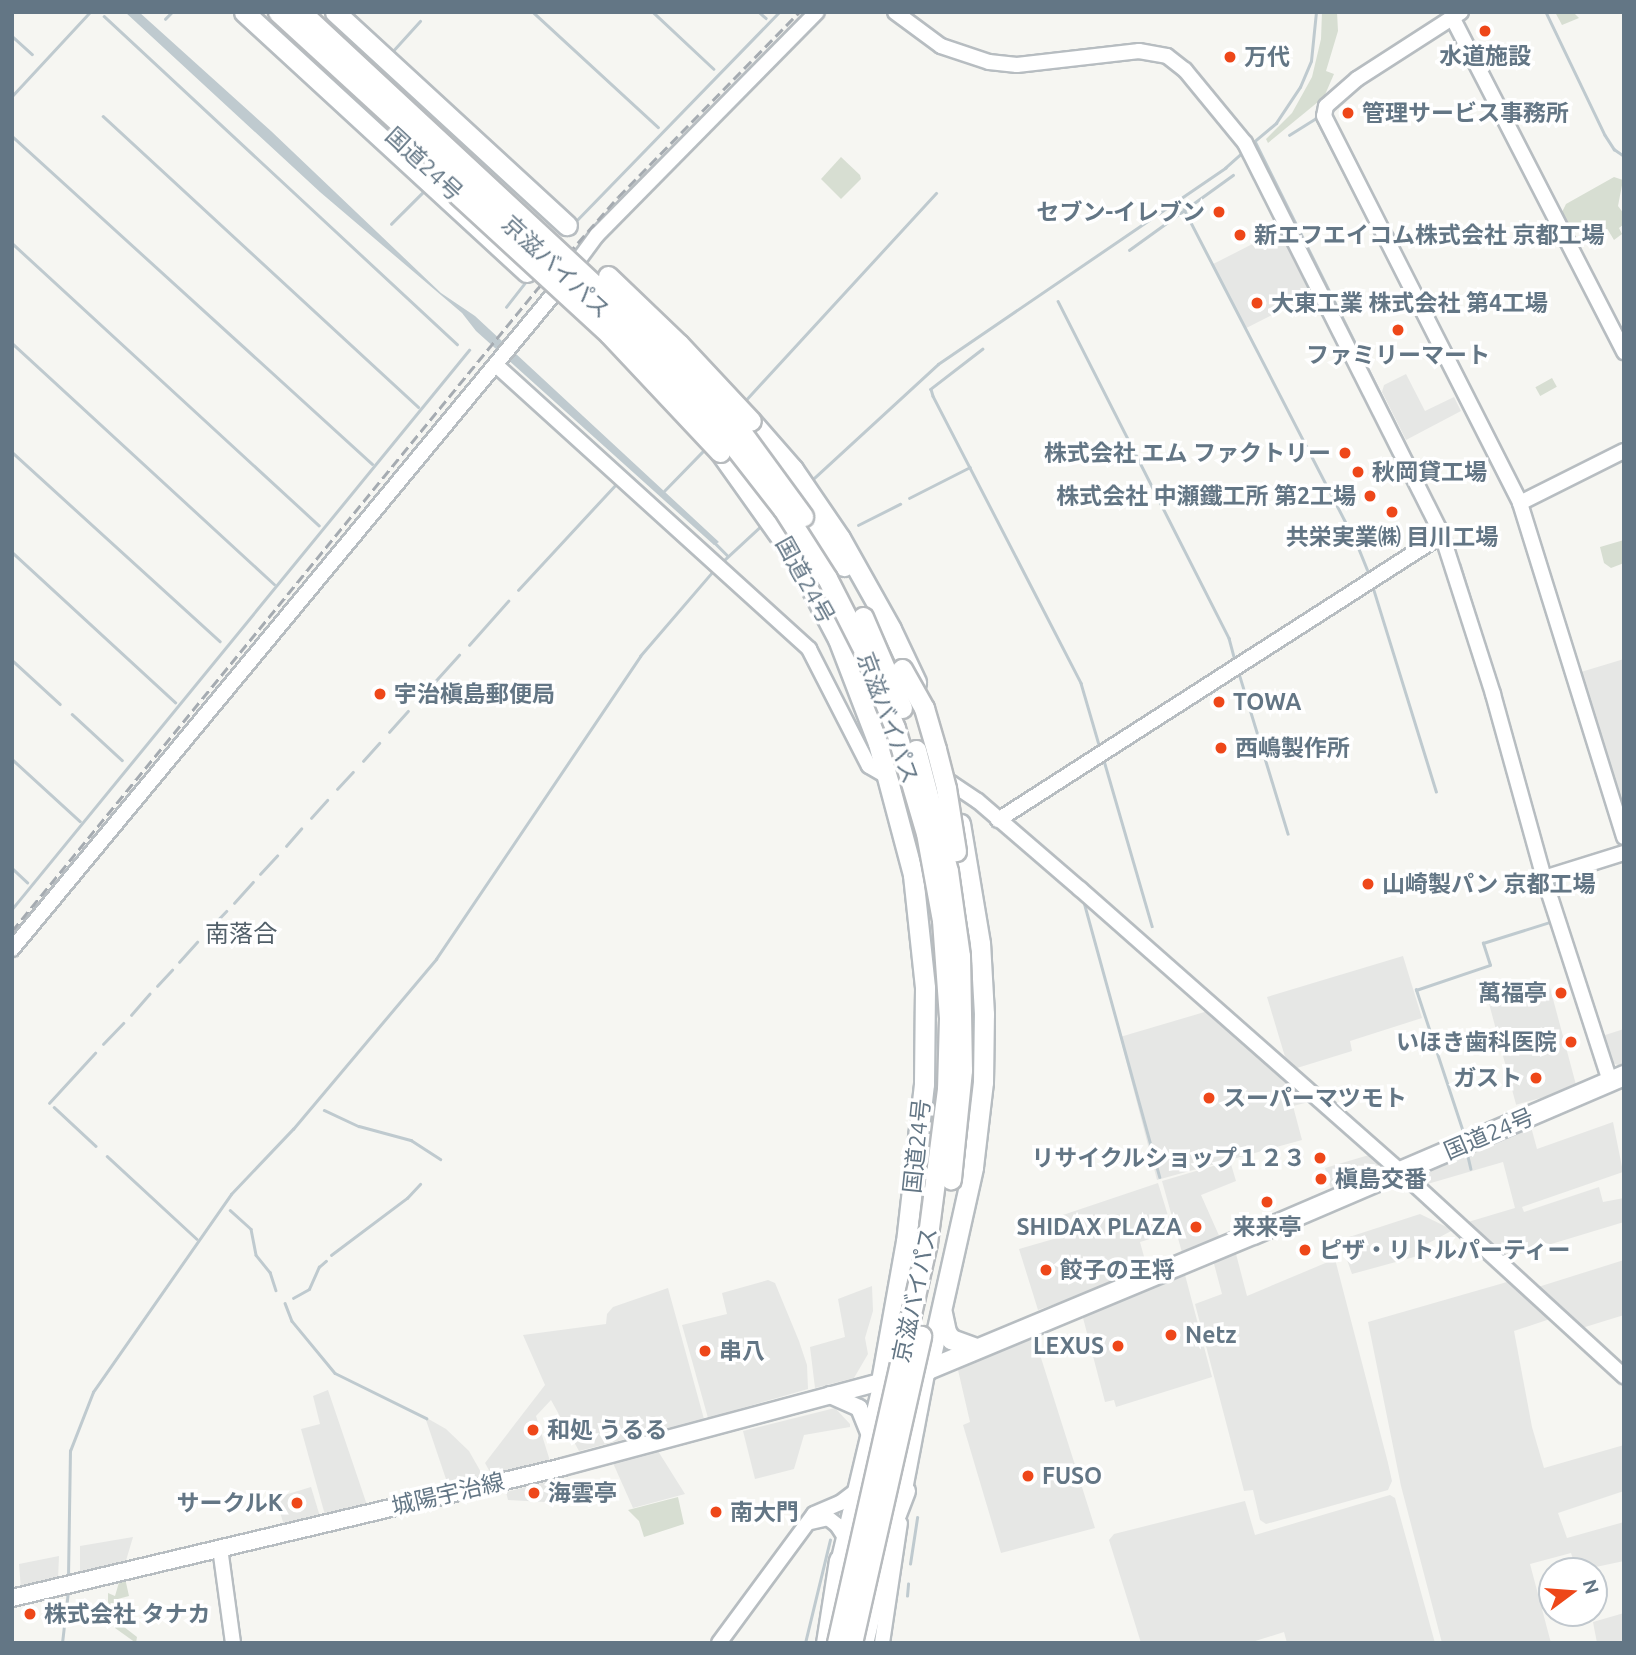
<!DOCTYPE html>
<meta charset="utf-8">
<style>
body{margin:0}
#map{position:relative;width:1636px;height:1655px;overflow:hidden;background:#f6f6f2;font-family:Ubuntu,"Noto Sans JP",sans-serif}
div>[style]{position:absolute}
.built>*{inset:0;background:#e6e7e5;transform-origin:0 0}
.green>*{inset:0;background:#d7ded2;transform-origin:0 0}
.water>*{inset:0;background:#bfcacf}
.stream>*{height:2.5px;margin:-1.25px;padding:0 1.25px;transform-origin:1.25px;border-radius:1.25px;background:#bfcacf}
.roads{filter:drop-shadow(2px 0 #b7bdc1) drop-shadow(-2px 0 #b7bdc1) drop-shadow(0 2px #b7bdc1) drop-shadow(0 -2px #b7bdc1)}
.secondary>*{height:14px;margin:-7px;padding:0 7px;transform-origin:7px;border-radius:7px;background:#fff}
.primary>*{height:16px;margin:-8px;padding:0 8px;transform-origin:8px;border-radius:8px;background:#fff}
.highway>*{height:19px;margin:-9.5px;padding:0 9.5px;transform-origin:9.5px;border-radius:9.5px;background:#fff}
.rail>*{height:2.5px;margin-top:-1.25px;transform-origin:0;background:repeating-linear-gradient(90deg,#a5abb1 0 10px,transparent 0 15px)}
.bridges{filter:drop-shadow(2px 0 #b7bbbe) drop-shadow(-2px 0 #b7bbbe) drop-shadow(0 2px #b7bbbe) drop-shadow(0 -2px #b7bbbe)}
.highway-bridge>*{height:19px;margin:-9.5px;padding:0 9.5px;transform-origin:9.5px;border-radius:9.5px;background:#fff}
.dots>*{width:19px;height:19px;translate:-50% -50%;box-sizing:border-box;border:4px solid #fff;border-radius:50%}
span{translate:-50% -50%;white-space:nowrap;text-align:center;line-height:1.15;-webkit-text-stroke:7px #fff;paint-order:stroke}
.poi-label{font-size:23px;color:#637685;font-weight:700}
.left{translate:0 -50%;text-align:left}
.right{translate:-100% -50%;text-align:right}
.street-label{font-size:23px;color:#637685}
.neighbourhood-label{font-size:24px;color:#515f69}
.frame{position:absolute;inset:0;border:14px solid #637685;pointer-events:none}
.north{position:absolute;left:1538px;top:1557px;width:70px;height:70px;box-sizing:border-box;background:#fff;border:2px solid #c1c8ce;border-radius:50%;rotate:74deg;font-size:19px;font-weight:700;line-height:28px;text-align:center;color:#637685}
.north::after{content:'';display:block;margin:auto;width:24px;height:32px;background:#ee4719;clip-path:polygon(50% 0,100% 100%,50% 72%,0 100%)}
</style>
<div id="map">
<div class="built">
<div style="left:1280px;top:230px;width:72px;height:75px;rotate:63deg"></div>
<div style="clip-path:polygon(1406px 374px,1425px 411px,1454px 397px,1461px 411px,1406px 440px,1382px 392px,1384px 385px)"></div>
<div style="clip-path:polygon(1624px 659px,1624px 810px,1581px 672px)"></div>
<div style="clip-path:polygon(1403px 956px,1422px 1018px,1350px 1041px,1352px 1051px,1297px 1068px,1286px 1060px,1267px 997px)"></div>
<div style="left:1549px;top:984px;width:108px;height:63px;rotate:75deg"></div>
<div style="clip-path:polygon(1208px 1011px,1313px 1101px,1293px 1106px,1302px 1140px,1157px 1180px,1120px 1037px)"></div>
<div style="clip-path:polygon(1624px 1029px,1624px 1066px,1623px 1067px,1607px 1061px,1599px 1037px)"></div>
<div style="clip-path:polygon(1613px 1122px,1623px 1172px,1522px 1207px,1524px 1212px,1599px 1187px,1603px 1202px,1624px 1198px,1624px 1222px,1505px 1258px,1468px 1222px,1515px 1208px,1503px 1162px,1424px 1185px,1420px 1181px,1422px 1170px,1530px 1123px,1537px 1149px)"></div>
<div style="clip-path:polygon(1369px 1155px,1380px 1165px,1375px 1175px,1332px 1193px,1325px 1168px)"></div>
<div style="clip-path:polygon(1230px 1161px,1236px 1181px,1201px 1195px,1221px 1240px,1183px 1256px,1162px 1181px)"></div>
<div style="clip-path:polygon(1158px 1183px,1173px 1232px,1140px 1242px,1148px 1271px,1038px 1310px,1019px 1249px,1057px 1238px,1051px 1219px)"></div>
<div style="clip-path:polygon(1420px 1214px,1453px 1230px,1423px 1246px,1425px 1254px,1352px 1274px,1340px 1240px)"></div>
<div style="clip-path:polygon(1235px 1250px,1247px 1296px,1335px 1259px,1388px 1463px,1392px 1481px,1388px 1490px,1266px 1524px,1260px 1520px,1253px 1490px,1244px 1491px,1195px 1304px,1222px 1294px,1213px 1260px)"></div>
<div style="clip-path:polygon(1624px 1260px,1624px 1315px,1582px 1328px,1538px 1287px)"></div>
<div style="clip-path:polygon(1184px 1271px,1212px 1377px,1116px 1407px,1114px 1400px,1105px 1402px,1082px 1314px)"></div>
<div style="clip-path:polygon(768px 1280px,775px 1283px,799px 1341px,807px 1365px,808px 1389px,708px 1418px,682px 1325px,727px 1314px,722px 1293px)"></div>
<div style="clip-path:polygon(1507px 1282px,1550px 1319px,1514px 1331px,1532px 1427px,1544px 1468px,1624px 1445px,1624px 1491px,1558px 1513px,1567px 1538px,1624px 1522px,1624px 1561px,1577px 1571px,1571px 1553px,1530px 1564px,1551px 1643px,1442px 1643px,1401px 1486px,1368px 1322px)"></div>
<div style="clip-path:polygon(872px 1286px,873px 1311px,865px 1338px,868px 1354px,854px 1378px,815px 1388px,810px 1347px,845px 1337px,838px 1299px)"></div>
<div style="clip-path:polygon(668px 1288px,704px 1419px,579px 1451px,551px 1400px,536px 1416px,550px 1461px,495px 1474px,490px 1472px,485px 1463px,545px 1385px,523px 1335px,606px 1324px,607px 1314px,613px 1307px)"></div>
<div style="clip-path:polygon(1031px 1337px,1035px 1339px,1095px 1528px,1001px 1553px,963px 1425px,970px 1422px,958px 1370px)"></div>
<div style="clip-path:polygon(328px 1390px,367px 1505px,325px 1515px,301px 1429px,320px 1424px,313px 1396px)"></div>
<div style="clip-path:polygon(835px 1408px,850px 1424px,850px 1427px,804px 1435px,794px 1469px,755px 1479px,743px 1431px)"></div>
<div style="clip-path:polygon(425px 1417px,446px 1429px,469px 1451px,482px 1474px,480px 1478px,448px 1485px)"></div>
<div style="clip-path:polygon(658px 1451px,685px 1494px,633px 1508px,613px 1463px)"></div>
<div style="clip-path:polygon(546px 1482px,559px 1489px,563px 1503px,508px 1500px,506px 1492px)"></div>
<div style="left:311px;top:1487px;width:31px;height:37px;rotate:73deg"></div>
<div style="clip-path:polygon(1390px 1495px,1395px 1498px,1435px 1643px,1287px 1643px,1284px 1632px,1249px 1643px,1141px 1643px,1109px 1540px,1114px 1534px,1245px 1501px,1255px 1535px)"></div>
<div style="clip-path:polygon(133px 1537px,125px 1564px,83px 1574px,80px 1572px,80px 1546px)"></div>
<div style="clip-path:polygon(59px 1556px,58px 1579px,21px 1589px,19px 1564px)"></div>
<div style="clip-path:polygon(1624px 1613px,1624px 1643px,1597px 1643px,1593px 1622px)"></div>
</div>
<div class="green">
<div style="clip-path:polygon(1322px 12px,1337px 12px,1338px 31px,1326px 71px,1334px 74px,1324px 97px,1268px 143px,1266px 139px,1292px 113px,1312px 77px,1321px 39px)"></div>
<div style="clip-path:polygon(1555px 12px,1573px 12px,1579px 18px,1562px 25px)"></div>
<div style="clip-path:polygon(841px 157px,860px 175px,861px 179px,841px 199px,821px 179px)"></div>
<div style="clip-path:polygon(1614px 177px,1623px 180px,1618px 206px,1624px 214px,1624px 224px,1619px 228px,1622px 234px,1614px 240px,1608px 230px,1596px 225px,1571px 234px,1561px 214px,1566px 204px)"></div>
<div style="left:1552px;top:378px;width:10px;height:19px;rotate:61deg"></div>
<div style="clip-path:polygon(1624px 540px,1624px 563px,1611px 568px,1604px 563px,1600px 547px)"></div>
<div style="clip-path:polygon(678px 1497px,684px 1524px,644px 1537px,639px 1521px,628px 1510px)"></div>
<div style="clip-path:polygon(125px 1578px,129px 1596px,114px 1600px,119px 1623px,137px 1637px,136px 1643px,115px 1628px,108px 1602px,108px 1593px,115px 1596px,120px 1579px)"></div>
</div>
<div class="water">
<div style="clip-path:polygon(125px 12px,139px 12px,271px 131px,441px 293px,475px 316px,719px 542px,714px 545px,476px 331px,462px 313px,320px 192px)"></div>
</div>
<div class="stream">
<div style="left:533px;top:12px;width:170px;rotate:42.6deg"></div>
<div style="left:653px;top:12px;width:83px;rotate:43.1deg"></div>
<div style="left:759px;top:12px;width:9px;rotate:41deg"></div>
<div style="left:1546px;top:12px;width:136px;rotate:64.4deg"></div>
<div style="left:1605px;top:135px;width:17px;rotate:57deg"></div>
<div style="left:1614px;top:149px;width:12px;rotate:35deg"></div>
<div style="left:104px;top:16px;width:482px;rotate:42.9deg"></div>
<div style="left:165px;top:19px;width:10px;rotate:-45deg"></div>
<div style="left:12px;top:36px;width:27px;rotate:42deg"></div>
<div style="left:391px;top:53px;width:43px;rotate:-47.8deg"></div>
<div style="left:12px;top:96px;width:115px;rotate:-47.1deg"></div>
<div style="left:103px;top:116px;width:429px;rotate:42.7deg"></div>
<div style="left:1289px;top:135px;width:32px;rotate:-32deg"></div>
<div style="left:1316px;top:118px;width:190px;rotate:62.8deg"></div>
<div style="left:12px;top:136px;width:487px;rotate:42.3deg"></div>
<div style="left:1255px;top:141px;width:375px;rotate:63.6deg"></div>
<div style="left:1250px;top:145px;width:34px;rotate:-40deg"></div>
<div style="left:1276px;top:123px;width:43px;rotate:-56.3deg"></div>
<div style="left:1300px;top:87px;width:28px;rotate:-67deg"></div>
<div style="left:1311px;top:61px;width:49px;rotate:-84.2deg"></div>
<div style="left:1184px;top:209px;width:377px;rotate:62.7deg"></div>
<div style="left:1357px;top:544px;width:32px;rotate:68deg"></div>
<div style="left:574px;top:223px;width:294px;rotate:-45.8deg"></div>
<div style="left:391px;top:224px;width:48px;rotate:-45deg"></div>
<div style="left:12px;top:243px;width:417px;rotate:42.6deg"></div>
<div style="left:1129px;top:250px;width:128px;rotate:-35.8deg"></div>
<div style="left:1058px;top:301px;width:378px;rotate:63.1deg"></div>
<div style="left:1229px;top:638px;width:23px;rotate:75deg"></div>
<div style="left:506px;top:307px;width:36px;rotate:-52deg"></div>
<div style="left:12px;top:343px;width:356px;rotate:42.6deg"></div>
<div style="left:983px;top:349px;width:66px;rotate:142.4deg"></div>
<div style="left:931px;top:389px;width:7px;rotate:74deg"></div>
<div style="left:933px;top:396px;width:323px;rotate:62.7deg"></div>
<div style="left:1081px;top:683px;width:68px;rotate:73.7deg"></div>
<div style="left:743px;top:403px;width:285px;rotate:-47.4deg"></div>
<div style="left:12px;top:452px;width:281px;rotate:42.3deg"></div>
<div style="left:812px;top:480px;width:171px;rotate:-42.6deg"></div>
<div style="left:938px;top:364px;width:348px;rotate:-34.3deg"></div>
<div style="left:1225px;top:168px;width:24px;rotate:-42deg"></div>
<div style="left:664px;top:491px;width:59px;rotate:-45.7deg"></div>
<div style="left:909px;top:498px;width:68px;rotate:-26.9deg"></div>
<div style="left:858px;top:525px;width:47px;rotate:-26.6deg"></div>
<div style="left:715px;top:543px;width:18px;rotate:45deg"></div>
<div style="left:12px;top:552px;width:222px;rotate:42.6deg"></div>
<div style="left:721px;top:563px;width:57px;rotate:-42.9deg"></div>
<div style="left:1460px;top:564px;width:65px;rotate:73deg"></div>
<div style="left:1373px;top:587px;width:214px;rotate:72.8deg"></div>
<div style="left:518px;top:590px;width:144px;rotate:-47.2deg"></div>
<div style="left:469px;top:645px;width:59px;rotate:-48.4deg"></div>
<div style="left:12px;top:660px;width:65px;rotate:42.5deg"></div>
<div style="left:1238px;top:670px;width:171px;rotate:73deg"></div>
<div style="left:420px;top:698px;width:58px;rotate:-47.8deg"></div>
<div style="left:72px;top:714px;width:68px;rotate:42.6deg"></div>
<div style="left:389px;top:732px;width:28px;rotate:-48deg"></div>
<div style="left:1103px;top:757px;width:176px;rotate:73.8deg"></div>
<div style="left:12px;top:759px;width:92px;rotate:42.4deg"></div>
<div style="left:363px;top:761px;width:24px;rotate:-48deg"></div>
<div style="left:337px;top:789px;width:23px;rotate:-47deg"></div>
<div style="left:311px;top:818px;width:24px;rotate:-48deg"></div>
<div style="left:286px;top:846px;width:23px;rotate:-49deg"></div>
<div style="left:12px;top:868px;width:21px;rotate:43deg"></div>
<div style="left:260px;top:874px;width:25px;rotate:-47deg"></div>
<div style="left:1084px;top:902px;width:285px;rotate:74.6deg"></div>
<div style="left:234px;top:903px;width:28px;rotate:-48deg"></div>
<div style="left:12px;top:909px;width:722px;rotate:-50.73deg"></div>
<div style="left:206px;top:932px;width:29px;rotate:-46deg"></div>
<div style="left:179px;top:962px;width:27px;rotate:-48deg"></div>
<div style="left:157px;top:986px;width:22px;rotate:-47deg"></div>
<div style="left:131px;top:1015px;width:28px;rotate:-49deg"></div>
<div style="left:103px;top:1044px;width:29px;rotate:-46deg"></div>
<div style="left:49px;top:1103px;width:68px;rotate:-47.4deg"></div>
<div style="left:54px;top:1107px;width:57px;rotate:42.9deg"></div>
<div style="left:324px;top:1110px;width:38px;rotate:25deg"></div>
<div style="left:359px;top:1126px;width:54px;rotate:15.1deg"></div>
<div style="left:411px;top:1140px;width:35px;rotate:33deg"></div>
<div style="left:1464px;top:1135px;width:153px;rotate:-108.3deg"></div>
<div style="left:1416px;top:990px;width:78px;rotate:-18.7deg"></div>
<div style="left:1490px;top:965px;width:23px;rotate:-108deg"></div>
<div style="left:1483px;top:943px;width:70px;rotate:-17.4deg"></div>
<div style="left:1467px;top:1152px;width:17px;rotate:77deg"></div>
<div style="left:107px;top:1156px;width:122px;rotate:42.7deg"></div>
<div style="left:230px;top:1210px;width:28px;rotate:42deg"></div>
<div style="left:251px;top:1229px;width:26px;rotate:79deg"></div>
<div style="left:256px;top:1255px;width:22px;rotate:51deg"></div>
<div style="left:270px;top:1272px;width:19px;rotate:72deg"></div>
<div style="left:331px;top:1255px;width:95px;rotate:-36.9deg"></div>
<div style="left:407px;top:1198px;width:19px;rotate:-47deg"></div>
<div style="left:293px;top:1298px;width:18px;rotate:-29deg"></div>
<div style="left:309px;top:1289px;width:24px;rotate:-66deg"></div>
<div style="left:319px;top:1267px;width:9px;rotate:-41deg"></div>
<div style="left:285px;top:1303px;width:19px;rotate:69deg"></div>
<div style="left:292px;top:1321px;width:67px;rotate:50.4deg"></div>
<div style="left:335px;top:1373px;width:102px;rotate:26.3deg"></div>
<div style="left:910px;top:1564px;width:47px;rotate:-81.3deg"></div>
<div style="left:68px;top:1577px;width:126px;rotate:-89.1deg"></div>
<div style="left:70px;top:1451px;width:63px;rotate:-68.7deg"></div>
<div style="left:93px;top:1392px;width:241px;rotate:-55.1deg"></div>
<div style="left:231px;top:1194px;width:90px;rotate:-46.4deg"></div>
<div style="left:293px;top:1129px;width:222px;rotate:-49.9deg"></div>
<div style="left:436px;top:959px;width:365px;rotate:-56deg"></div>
<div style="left:640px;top:656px;width:113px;rotate:-49.3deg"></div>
<div style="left:907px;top:1596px;width:12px;rotate:-85deg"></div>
<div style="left:62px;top:1643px;width:52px;rotate:-83.4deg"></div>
<div style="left:805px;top:1643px;width:106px;rotate:-76.4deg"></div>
</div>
<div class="roads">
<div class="secondary">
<div style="left:895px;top:12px;width:57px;rotate:36.5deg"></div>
<div style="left:941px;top:46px;width:51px;rotate:18.4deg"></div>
<div style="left:989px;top:62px;width:28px;rotate:6deg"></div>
<div style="left:1017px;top:65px;width:123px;rotate:-6.5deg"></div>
<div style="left:1139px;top:51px;width:28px;rotate:10deg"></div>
<div style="left:1167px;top:56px;width:23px;rotate:38deg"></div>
<div style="left:1185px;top:70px;width:94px;rotate:50.6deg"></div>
<div style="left:1245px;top:143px;width:439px;rotate:63.3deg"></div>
<div style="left:1442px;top:535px;width:167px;rotate:72.2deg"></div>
<div style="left:1493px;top:694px;width:191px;rotate:74.5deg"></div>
<div style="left:1544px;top:878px;width:213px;rotate:72deg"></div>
<div style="left:1461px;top:12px;width:124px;rotate:147.2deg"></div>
<div style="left:1357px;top:79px;width:41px;rotate:138.9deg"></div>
<div style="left:1326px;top:106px;width:10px;rotate:101deg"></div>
<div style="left:1324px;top:116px;width:434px;rotate:63.1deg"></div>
<div style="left:1520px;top:503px;width:350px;rotate:72.7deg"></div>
<div style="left:1452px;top:17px;width:377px;rotate:62.8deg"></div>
<div style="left:496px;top:365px;width:423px;rotate:42.2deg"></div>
<div style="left:809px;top:649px;width:131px;rotate:62.9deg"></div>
<div style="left:869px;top:766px;width:22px;rotate:30deg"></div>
<div style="left:888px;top:777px;width:31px;rotate:6deg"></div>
<div style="left:1520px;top:503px;width:116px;rotate:-26.6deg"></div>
<div style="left:939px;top:782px;width:12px;rotate:5deg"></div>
<div style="left:951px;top:783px;width:32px;rotate:34deg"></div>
<div style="left:978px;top:801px;width:135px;rotate:40.8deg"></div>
<div style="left:1080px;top:889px;width:427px;rotate:41.4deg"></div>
<div style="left:1400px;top:1171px;width:304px;rotate:42.5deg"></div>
<div style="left:998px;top:820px;width:528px;rotate:-32.7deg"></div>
<div style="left:1544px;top:878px;width:84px;rotate:-17.4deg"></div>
<div style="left:12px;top:949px;width:847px;rotate:-50.41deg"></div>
<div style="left:552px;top:296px;width:76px;rotate:-53.6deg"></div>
<div style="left:597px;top:235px;width:313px;rotate:-45.4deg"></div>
<div style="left:903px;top:1500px;width:133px;rotate:-79.2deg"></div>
<div style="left:811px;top:1522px;width:17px;rotate:-13deg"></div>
<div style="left:828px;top:1518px;width:11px;rotate:38deg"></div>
<div style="left:837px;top:1525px;width:17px;rotate:57deg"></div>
<div style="left:220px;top:1548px;width:96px;rotate:82.2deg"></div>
<div style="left:837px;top:1567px;width:190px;rotate:-76.6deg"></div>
<div style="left:719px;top:1643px;width:160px;rotate:-53.6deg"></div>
<div style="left:814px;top:1514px;width:28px;rotate:-23deg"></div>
<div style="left:840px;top:1503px;width:21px;rotate:-37deg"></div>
<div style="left:882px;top:1643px;width:121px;rotate:-81.5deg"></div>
</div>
<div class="primary">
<div style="left:830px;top:1395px;width:32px;rotate:24deg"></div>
<div style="left:859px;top:1408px;width:27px;rotate:68deg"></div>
<div style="left:12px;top:1598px;width:566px;rotate:-13.37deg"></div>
<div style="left:563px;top:1467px;width:329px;rotate:-15deg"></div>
</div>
<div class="highway">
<div style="left:244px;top:12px;width:384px;rotate:42.6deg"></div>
<div style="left:335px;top:12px;width:315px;rotate:42.6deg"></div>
<div style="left:751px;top:421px;width:64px;rotate:48.8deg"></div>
<div style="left:793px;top:469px;width:83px;rotate:55.7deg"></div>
<div style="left:840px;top:538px;width:104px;rotate:60.7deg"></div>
<div style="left:891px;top:629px;width:59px;rotate:64.7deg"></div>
<div style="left:720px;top:452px;width:128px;rotate:54.6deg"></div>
<div style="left:794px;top:556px;width:94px;rotate:62.1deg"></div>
<div style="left:838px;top:639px;width:111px;rotate:69deg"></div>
<div style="left:878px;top:743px;width:137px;rotate:75.1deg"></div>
<div style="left:913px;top:875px;width:114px;rotate:83.9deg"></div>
<div style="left:925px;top:988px;width:96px;rotate:90.6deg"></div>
<div style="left:924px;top:1084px;width:158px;rotate:96.5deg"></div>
<div style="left:906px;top:1241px;width:143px;rotate:100.1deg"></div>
<div style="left:881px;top:1382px;width:49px;rotate:-15.5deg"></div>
<div style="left:928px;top:1369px;width:352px;rotate:-22.6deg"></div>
<div style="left:1253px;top:1234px;width:404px;rotate:-23.2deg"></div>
<div style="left:795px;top:503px;width:80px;rotate:52.1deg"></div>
<div style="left:942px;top:1313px;width:19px;rotate:78deg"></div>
<div style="left:946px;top:1332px;width:9px;rotate:54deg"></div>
<div style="left:951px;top:1339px;width:27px;rotate:20deg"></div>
<div style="left:928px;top:1369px;width:207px;rotate:-77.4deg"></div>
<div style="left:973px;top:1167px;width:86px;rotate:-83.3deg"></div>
<div style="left:983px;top:1082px;width:68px;rotate:-89.2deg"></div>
<div style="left:984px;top:1014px;width:71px;rotate:-93.2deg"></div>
<div style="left:980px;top:943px;width:121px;rotate:-99.5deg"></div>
<div style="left:826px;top:1643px;width:84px;rotate:-81.1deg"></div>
<div style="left:863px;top:1643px;width:119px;rotate:-76.4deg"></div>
<div style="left:891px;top:1527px;width:39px;rotate:-69deg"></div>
</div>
</div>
<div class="rail">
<div style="left:12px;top:931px;width:831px;rotate:-50.72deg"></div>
<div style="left:538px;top:288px;width:121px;rotate:-48.7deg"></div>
<div style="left:618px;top:197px;width:259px;rotate:-45.6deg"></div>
</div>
<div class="bridges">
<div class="highway-bridge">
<div style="left:278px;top:12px;width:429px;rotate:42.5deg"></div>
<div style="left:594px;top:302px;width:123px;rotate:44.3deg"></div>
<div style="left:682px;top:388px;width:76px;rotate:48.2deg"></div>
<div style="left:733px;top:445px;width:81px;rotate:52deg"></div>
<div style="left:783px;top:509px;width:82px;rotate:57.5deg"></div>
<div style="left:827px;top:578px;width:82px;rotate:63.1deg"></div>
<div style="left:864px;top:651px;width:83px;rotate:68.1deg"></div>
<div style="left:895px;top:728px;width:109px;rotate:73.6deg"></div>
<div style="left:926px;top:833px;width:88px;rotate:79.6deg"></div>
<div style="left:942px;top:920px;width:98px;rotate:85.9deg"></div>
<div style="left:949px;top:1018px;width:71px;rotate:91.6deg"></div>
<div style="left:947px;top:1089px;width:155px;rotate:97.4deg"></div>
<div style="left:927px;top:1243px;width:410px;rotate:102.7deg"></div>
<div style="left:301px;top:12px;width:482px;rotate:42.9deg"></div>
<div style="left:654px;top:340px;width:124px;rotate:46.3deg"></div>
<div style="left:740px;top:430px;width:107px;rotate:53.8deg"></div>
<div style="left:458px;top:195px;width:205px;rotate:42.6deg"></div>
<div style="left:609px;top:334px;width:162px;rotate:46.8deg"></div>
<div style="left:608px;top:276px;width:98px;rotate:43.8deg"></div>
<div style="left:679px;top:344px;width:105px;rotate:46.9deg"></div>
<div style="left:863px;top:617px;width:99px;rotate:66.8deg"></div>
<div style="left:902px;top:669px;width:45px;rotate:60.6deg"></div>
<div style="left:924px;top:708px;width:43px;rotate:73.7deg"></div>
<div style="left:936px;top:749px;width:40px;rotate:75.6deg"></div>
<div style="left:946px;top:788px;width:64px;rotate:81deg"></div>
<div style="left:916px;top:750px;width:125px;rotate:75.2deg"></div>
<div style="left:948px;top:871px;width:86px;rotate:82deg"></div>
<div style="left:960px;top:956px;width:114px;rotate:89deg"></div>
<div style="left:962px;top:1070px;width:110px;rotate:95.8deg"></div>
<div style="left:852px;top:1643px;width:315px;rotate:-77.3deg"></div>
</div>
</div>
<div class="dots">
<div style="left:1485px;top:31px;background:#ee4719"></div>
<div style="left:1230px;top:57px;background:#ee4719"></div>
<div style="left:1348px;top:113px;background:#ee4719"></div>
<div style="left:1219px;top:212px;background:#ee4719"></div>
<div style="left:1240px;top:235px;background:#ee4719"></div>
<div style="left:1257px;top:303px;background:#ee4719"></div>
<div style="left:1398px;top:330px;background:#ee4719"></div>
<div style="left:1345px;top:453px;background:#ee4719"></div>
<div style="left:1358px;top:472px;background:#ee4719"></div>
<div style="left:1370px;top:496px;background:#ee4719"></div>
<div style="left:1392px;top:512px;background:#ee4719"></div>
<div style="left:380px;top:694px;background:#ee4719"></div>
<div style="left:1219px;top:702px;background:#ee4719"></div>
<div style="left:1221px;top:748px;background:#ee4719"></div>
<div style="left:1368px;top:884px;background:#ee4719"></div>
<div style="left:1561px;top:993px;background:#ee4719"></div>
<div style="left:1571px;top:1042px;background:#ee4719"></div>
<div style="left:1536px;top:1078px;background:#ee4719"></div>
<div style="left:1209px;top:1098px;background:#ee4719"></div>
<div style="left:1320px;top:1158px;background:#ee4719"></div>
<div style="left:1321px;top:1179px;background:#ee4719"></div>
<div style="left:1267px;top:1202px;background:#ee4719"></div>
<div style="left:1196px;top:1227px;background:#ee4719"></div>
<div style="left:1305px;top:1250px;background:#ee4719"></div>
<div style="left:1046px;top:1270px;background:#ee4719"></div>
<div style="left:1171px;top:1335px;background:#ee4719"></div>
<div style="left:1118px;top:1346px;background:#ee4719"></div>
<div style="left:705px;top:1351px;background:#ee4719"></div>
<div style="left:533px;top:1430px;background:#ee4719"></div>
<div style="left:1028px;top:1476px;background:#ee4719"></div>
<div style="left:534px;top:1493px;background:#ee4719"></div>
<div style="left:297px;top:1503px;background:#ee4719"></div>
<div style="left:716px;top:1512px;background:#ee4719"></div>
<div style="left:30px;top:1614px;background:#ee4719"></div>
</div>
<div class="poi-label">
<span style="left:1485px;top:56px">水道施設</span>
<span class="left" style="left:1244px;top:57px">万代</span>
<span class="left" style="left:1362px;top:113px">管理サービス事務所</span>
<span class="right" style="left:1205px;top:212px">セブン-イレブン</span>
<span class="left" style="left:1254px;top:235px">新エフエイコム株式会社 京都工場</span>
<span class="left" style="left:1271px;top:303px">大東工業 株式会社 第4工場</span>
<span style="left:1398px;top:355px">ファミリーマート</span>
<span class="right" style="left:1331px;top:453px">株式会社 エム ファクトリー</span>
<span class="left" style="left:1372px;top:472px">秋岡貸工場</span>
<span class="right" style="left:1356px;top:496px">株式会社 中瀬鐵工所 第2工場</span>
<span style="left:1392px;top:537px">共栄実業㈱ 目川工場</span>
<span class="left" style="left:394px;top:694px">宇治槇島郵便局</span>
<span class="left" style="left:1233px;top:702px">TOWA</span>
<span class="left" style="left:1235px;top:748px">西嶋製作所</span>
<span class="left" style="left:1382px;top:884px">山崎製パン 京都工場</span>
<span class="right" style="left:1547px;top:993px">萬福亭</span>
<span class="right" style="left:1557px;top:1042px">いほき歯科医院</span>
<span class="right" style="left:1522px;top:1078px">ガスト</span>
<span class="left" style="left:1223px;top:1098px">スーパーマツモト</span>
<span class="right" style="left:1306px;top:1158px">リサイクルショップ１２３</span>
<span class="left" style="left:1335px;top:1179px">槇島交番</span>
<span class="right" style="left:1182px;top:1227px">SHIDAX PLAZA</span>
<span style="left:1267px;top:1227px">来来亭</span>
<span class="left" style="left:1319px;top:1250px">ピザ・リトルパーティー</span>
<span class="left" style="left:1060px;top:1270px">餃子の王将</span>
<span class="left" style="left:1185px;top:1335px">Netz</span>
<span class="right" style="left:1104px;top:1346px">LEXUS</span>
<span class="left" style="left:719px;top:1351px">串八</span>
<span class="left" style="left:547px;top:1430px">和処 うるる</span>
<span class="left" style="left:1042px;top:1476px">FUSO</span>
<span class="left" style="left:548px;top:1493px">海雲亭</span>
<span class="right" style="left:283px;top:1503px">サークルK</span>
<span class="left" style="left:730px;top:1512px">南大門</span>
<span class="left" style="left:44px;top:1614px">株式会社 タナカ</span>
</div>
<div class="street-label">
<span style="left:424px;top:164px;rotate:43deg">国道24号</span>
<span style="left:556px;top:267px;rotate:43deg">京滋バイパス</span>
<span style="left:805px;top:580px;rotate:61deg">国道24号</span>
<span style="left:888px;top:718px;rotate:70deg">京滋バイパス</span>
<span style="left:1489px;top:1134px;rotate:-23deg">国道24号</span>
<span style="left:917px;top:1146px;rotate:-84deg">国道24号</span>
<span style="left:915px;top:1295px;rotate:-78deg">京滋バイパス</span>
<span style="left:448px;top:1494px;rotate:-13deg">城陽宇治線</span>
</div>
<div class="neighbourhood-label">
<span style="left:241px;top:934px">南落合</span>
</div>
<div class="frame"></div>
<div class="north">N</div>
</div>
